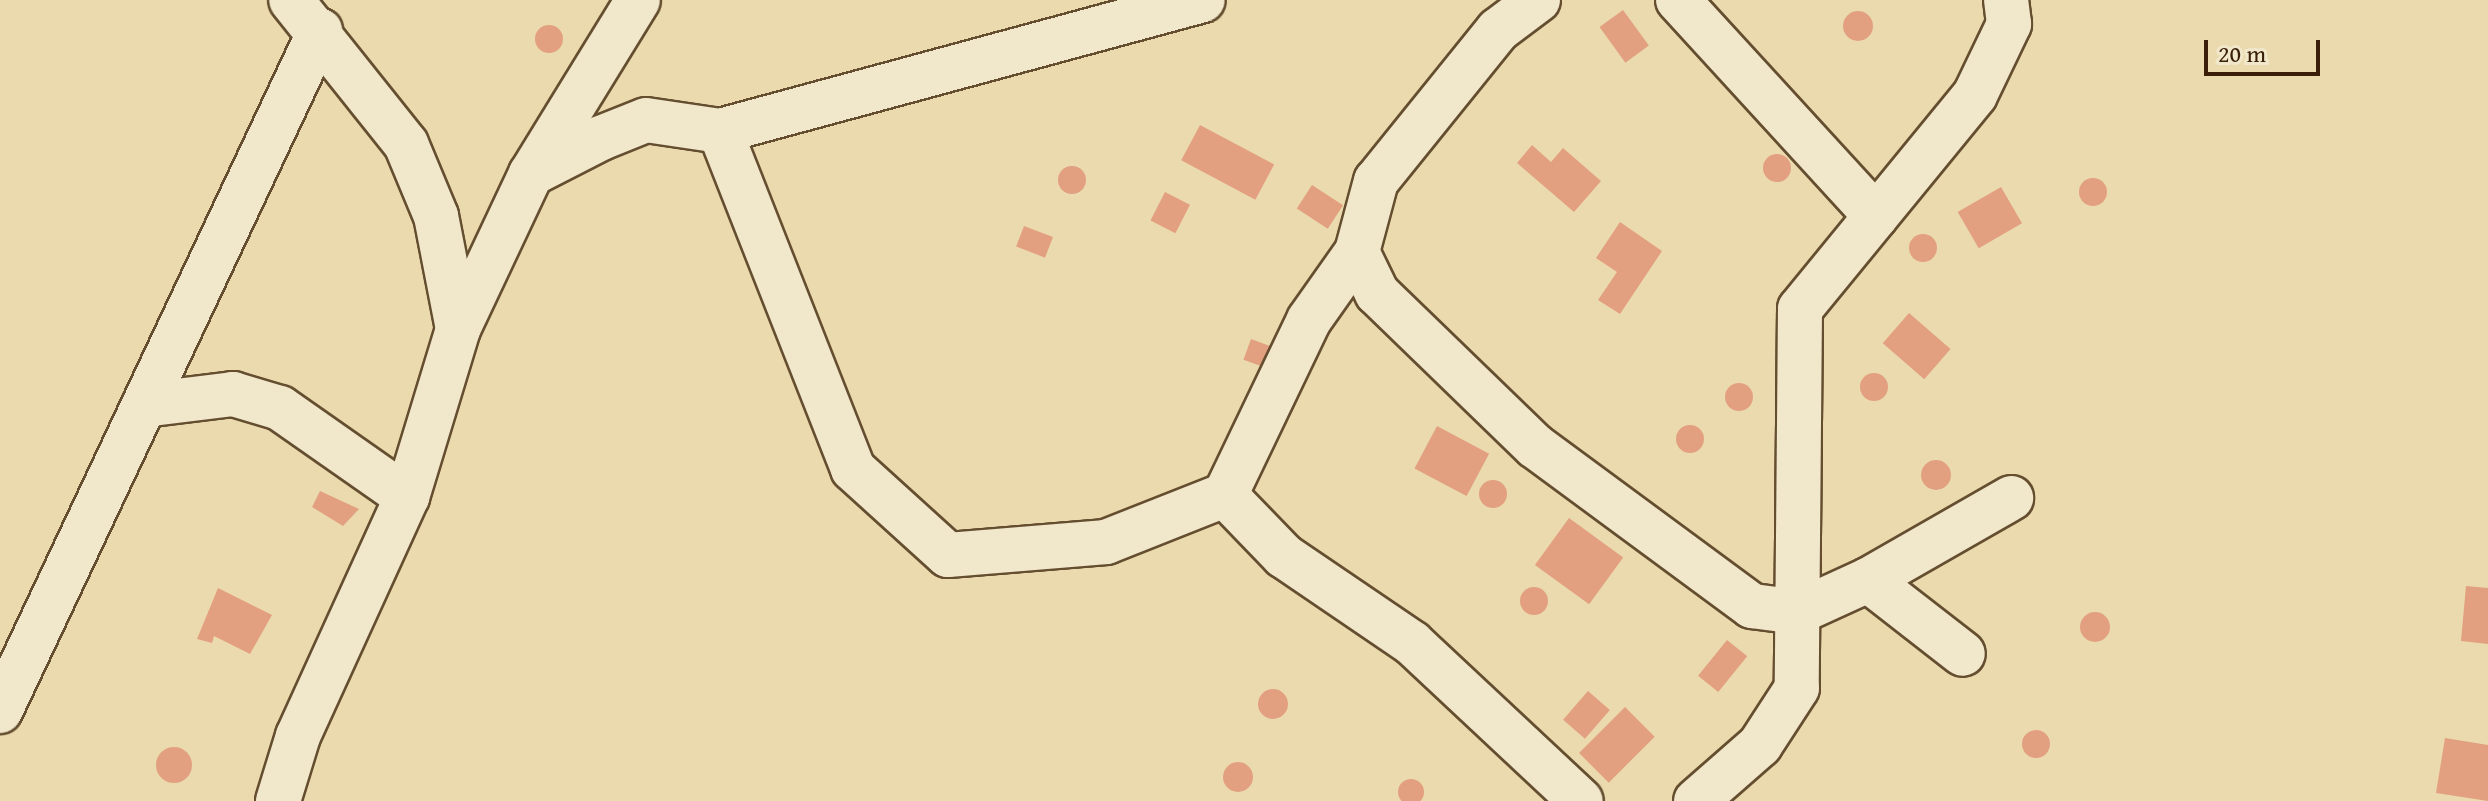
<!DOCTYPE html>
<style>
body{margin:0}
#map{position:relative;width:2488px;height:801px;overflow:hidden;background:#eadaad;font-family:"Gentium Book Plus",serif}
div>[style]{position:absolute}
.building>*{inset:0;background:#e3a081;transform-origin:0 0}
.round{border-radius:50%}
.roads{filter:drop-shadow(2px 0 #654e30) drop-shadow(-2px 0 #654e30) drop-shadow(0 2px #654e30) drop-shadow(0 -2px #654e30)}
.minor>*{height:44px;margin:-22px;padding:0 22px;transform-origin:22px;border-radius:22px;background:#f1e7ca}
span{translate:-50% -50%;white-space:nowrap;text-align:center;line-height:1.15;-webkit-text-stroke:7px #f1e7ca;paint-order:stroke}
.scale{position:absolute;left:2204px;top:40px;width:116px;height:36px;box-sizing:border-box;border:4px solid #391f07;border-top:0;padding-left:10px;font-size:24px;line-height:28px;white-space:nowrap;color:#391f07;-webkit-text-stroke:6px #f1e7ca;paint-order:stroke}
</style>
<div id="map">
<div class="building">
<div style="left:1623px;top:10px;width:44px;height:29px;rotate:54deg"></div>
<div class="round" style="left:1843px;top:11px;width:30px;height:30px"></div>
<div class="round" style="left:535px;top:25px;width:28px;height:28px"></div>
<div style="left:1200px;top:125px;width:84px;height:40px;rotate:28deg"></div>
<div style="clip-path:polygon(1532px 145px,1551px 162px,1563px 148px,1601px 181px,1574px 212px,1517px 163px)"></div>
<div class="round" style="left:1763px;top:154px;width:28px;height:28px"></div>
<div class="round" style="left:1058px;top:166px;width:28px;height:28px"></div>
<div class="round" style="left:2079px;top:178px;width:28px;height:28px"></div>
<div style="left:1312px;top:185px;width:37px;height:28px;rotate:33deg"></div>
<div style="left:2001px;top:187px;width:42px;height:50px;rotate:60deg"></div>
<div style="left:1165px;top:192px;width:28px;height:32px;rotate:27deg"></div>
<div style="clip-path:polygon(1620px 222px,1662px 251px,1620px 314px,1598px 300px,1617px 272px,1596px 258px)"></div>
<div style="left:1024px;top:226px;width:31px;height:22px;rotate:21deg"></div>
<div class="round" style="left:1909px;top:234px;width:28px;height:28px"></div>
<div style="left:1909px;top:313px;width:55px;height:40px;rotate:41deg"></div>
<div style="left:1251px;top:339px;width:23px;height:22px;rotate:20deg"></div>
<div class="round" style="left:1860px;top:373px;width:28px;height:28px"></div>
<div class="round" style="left:1725px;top:383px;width:28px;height:28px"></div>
<div class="round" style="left:1676px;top:425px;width:28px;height:28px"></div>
<div style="left:1437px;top:426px;width:59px;height:48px;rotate:28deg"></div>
<div class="round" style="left:1921px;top:460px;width:30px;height:30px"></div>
<div class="round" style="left:1479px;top:480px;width:28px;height:28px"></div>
<div style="clip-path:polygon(320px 491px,359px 509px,343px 526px,312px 507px)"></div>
<div style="left:1569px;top:518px;width:67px;height:58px;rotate:36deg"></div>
<div style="clip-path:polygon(2466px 586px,2488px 588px,2488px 644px,2461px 641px)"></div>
<div class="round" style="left:1520px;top:587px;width:28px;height:28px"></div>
<div style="clip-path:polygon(218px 588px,272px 615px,250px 654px,214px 636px,212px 643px,197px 639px)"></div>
<div class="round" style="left:2080px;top:612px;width:30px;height:30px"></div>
<div style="left:1727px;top:640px;width:26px;height:46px;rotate:39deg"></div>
<div class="round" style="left:1258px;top:689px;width:30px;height:30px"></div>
<div style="left:1588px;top:691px;width:29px;height:38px;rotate:41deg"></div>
<div style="left:1625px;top:707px;width:42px;height:65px;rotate:45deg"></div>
<div class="round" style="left:2022px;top:730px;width:28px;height:28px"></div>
<div style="clip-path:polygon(2445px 738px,2488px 745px,2488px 801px,2436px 793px)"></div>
<div class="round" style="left:156px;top:747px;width:36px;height:36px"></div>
<div class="round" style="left:1223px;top:762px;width:30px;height:30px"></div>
<div class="round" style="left:1398px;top:779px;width:26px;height:26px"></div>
</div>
<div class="roads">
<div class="minor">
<div style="left:1538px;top:0;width:50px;rotate:143.1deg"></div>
<div style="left:1498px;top:30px;width:194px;rotate:128.9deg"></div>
<div style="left:1376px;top:181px;width:73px;rotate:105deg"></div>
<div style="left:1357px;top:252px;width:46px;rotate:64deg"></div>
<div style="left:1377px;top:293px;width:220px;rotate:44.1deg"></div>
<div style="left:1535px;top:446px;width:270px;rotate:36.4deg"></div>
<div style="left:1752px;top:606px;width:46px;rotate:7.4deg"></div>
<div style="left:1798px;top:612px;width:77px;rotate:-24.6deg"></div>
<div style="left:1868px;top:580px;width:165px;rotate:-29.8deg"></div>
<div style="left:1678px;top:0;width:293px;rotate:47.5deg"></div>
<div style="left:1876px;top:216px;width:120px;rotate:129.3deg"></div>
<div style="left:1800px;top:309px;width:379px;rotate:90.5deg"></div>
<div style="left:1797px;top:688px;width:68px;rotate:123deg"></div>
<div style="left:1760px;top:745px;width:85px;rotate:138.8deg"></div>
<div style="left:720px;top:131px;width:363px;rotate:68.5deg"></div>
<div style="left:853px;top:469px;width:128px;rotate:42.2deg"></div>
<div style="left:948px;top:555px;width:159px;rotate:-4.7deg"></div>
<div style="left:1106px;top:542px;width:128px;rotate:-21.6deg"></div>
<div style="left:531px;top:174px;width:204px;rotate:-58.4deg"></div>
<div style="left:1876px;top:216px;width:156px;rotate:-50.7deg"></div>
<div style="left:1975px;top:95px;width:79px;rotate:-64.4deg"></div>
<div style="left:2009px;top:24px;width:24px;rotate:-97deg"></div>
<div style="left:1357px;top:252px;width:83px;rotate:125.2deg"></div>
<div style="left:1309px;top:320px;width:194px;rotate:115.6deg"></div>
<div style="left:1225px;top:495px;width:85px;rotate:46deg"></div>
<div style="left:1284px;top:556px;width:155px;rotate:34.2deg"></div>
<div style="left:1412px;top:643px;width:231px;rotate:43.1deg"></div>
<div style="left:458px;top:329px;width:171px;rotate:-64.8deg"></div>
<div style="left:531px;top:174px;width:79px;rotate:-27.2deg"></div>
<div style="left:601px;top:138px;width:48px;rotate:-21.8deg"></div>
<div style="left:646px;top:120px;width:75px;rotate:8.5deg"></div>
<div style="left:720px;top:131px;width:500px;rotate:-15.17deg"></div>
<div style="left:144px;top:405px;width:90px;rotate:-7deg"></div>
<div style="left:233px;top:394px;width:49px;rotate:16.6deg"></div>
<div style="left:280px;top:408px;width:155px;rotate:35deg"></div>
<div style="left:1868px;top:580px;width:120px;rotate:37.9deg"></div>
<div style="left:0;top:711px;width:752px;rotate:-64.8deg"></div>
<div style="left:278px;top:801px;width:68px;rotate:-72.9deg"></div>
<div style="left:298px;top:736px;width:263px;rotate:-65.5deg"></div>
<div style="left:407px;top:497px;width:176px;rotate:-73.1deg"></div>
<div style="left:458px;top:329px;width:115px;rotate:-101deg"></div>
<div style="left:436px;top:216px;width:78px;rotate:-112.6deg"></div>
<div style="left:406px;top:144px;width:184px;rotate:-128.6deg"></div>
</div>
</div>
<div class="scale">20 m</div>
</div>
